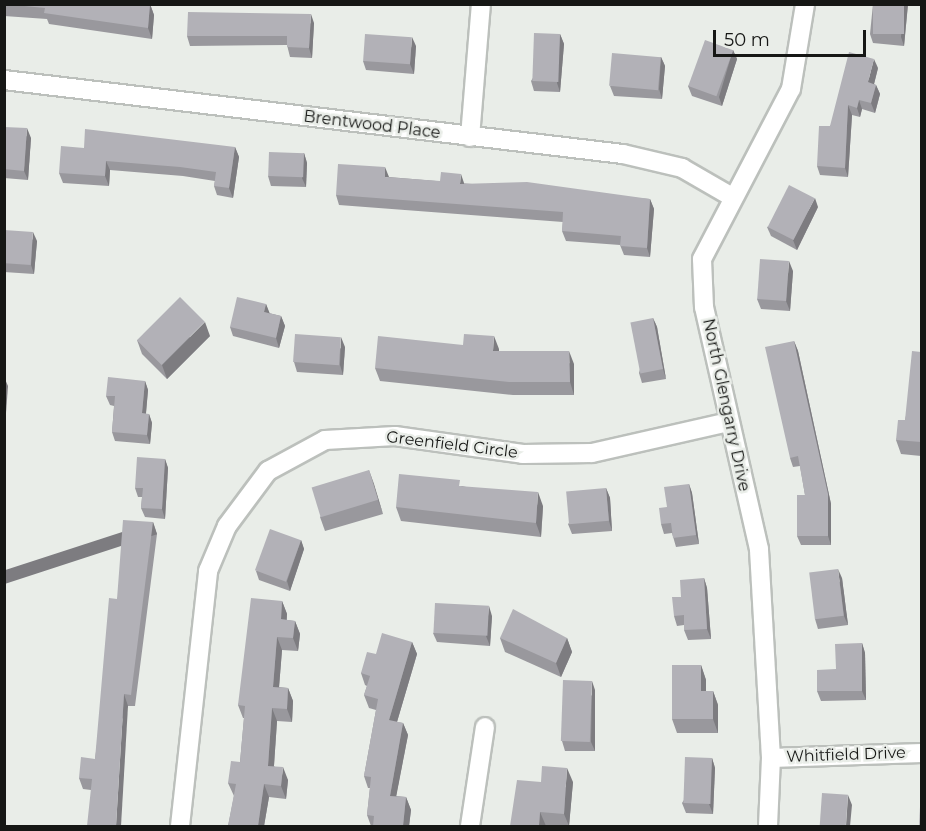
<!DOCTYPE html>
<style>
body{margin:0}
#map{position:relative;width:926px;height:831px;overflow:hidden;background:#e9ede8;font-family:Montserrat,sans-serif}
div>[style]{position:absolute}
.roads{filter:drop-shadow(2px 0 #bcc0bc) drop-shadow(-2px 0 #bcc0bc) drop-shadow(0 2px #bcc0bc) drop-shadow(0 -2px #bcc0bc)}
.minor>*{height:18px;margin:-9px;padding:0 9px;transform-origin:9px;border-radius:9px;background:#fff}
.wall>*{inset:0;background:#99989d}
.shaded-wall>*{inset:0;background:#7d7c80;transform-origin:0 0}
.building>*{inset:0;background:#b2b1b7;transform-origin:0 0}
span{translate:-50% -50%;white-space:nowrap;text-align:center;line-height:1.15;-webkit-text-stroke:5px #e9ede8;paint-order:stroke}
.street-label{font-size:16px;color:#161715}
.frame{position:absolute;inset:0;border:6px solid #161715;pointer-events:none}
.scale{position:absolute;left:713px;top:30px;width:153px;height:27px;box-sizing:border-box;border:3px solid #161715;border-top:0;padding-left:8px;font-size:18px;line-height:21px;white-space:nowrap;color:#161715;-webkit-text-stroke:4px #e9ede8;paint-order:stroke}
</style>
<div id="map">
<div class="roads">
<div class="minor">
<div style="left:4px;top:80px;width:623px;rotate:6.82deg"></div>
<div style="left:623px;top:154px;width:61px;rotate:13.3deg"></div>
<div style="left:682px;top:168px;width:58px;rotate:30.1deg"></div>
<div style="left:470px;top:137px;width:133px;rotate:-85.3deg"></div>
<div style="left:771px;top:758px;width:151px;rotate:-1.9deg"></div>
<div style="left:180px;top:826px;width:257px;rotate:-83.7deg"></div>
<div style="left:208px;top:571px;width:49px;rotate:-67.1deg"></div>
<div style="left:227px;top:526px;width:69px;rotate:-53.3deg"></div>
<div style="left:268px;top:471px;width:65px;rotate:-28.5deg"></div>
<div style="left:325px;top:440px;width:70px;rotate:-3.3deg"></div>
<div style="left:395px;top:436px;width:129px;rotate:8deg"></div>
<div style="left:523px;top:454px;width:69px;rotate:-0.8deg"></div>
<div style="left:592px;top:453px;width:139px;rotate:-12.8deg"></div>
<div style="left:470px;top:826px;width:100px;rotate:-81.4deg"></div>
<div style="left:768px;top:826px;width:68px;rotate:-87.5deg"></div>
<div style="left:771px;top:758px;width:209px;rotate:-93.3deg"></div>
<div style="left:759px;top:549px;width:248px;rotate:-102.8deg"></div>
<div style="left:704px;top:307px;width:48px;rotate:-92.4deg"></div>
<div style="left:702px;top:259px;width:192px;rotate:-62.4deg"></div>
<div style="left:791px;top:89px;width:86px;rotate:-80.6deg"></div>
</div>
</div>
<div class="wall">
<div style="clip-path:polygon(4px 4px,150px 4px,154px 15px,152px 39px,49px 24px,47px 19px,4px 16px)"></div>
<div style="clip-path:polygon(873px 4px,908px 4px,904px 46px,873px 43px,870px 34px)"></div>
<div style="clip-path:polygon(314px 23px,312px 58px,290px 57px,287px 45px,190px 46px,187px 36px)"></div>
<div style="clip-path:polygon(560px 34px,564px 44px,560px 92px,534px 91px,531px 81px)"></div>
<div style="clip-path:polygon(416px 46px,414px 74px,366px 70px,363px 61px)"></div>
<div style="clip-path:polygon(733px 50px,737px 59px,722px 106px,692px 96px,688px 86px)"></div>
<div style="clip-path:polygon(661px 57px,665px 66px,662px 99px,614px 96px,610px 86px)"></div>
<div style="clip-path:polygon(878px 68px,874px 84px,876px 85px,880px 94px,875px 113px,862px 109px,860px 117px,852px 115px,848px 177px,820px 175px,817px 166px,830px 126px)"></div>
<div style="clip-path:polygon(4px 127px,31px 138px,28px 180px,4px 178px)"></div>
<div style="clip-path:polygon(235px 147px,239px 157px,233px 198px,217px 195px,214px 186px,215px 181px,183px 176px,110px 170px,109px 186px,63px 183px,59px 173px,84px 148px)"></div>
<div style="clip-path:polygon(304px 153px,307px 163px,306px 187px,271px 186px,268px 176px)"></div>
<div style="clip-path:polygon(389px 177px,650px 199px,654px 209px,650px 257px,624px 255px,620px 245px,566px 241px,562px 231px,563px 222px,339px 205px,336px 195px)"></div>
<div style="clip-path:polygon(818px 207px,797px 250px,771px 236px,767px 227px)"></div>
<div style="clip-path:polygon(4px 230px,37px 241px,34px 274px,4px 272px)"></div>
<div style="clip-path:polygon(793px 271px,790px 311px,761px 309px,757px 299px)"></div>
<div style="clip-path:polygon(266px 304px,269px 313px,281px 316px,285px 326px,279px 348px,233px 336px,230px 327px)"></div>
<div style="clip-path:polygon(653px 318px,657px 327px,666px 379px,642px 383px,639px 373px)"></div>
<div style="clip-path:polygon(210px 336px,167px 379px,142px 354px,137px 340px)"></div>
<div style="clip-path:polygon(794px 341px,798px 351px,831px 504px,831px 545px,801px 545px,797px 536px,805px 495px,800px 466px,793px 467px,790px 458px)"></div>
<div style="clip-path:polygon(345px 347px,343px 375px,297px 372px,294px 362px)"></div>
<div style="clip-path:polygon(499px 349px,499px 351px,574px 364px,574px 395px,513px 395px,380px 381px,375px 368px)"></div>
<div style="clip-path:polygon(921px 352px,921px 456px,901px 454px,896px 440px,905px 420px)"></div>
<div style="clip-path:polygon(145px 381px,148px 390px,146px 414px,149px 414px,152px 423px,150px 444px,115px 441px,112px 432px,114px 406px,110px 405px,106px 396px)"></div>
<div style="clip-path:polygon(165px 459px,168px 468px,165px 519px,145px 517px,141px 508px,142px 497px,138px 497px,135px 488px)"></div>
<div style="clip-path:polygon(369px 470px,383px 514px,325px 531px,320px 517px)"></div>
<div style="clip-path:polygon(689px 484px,692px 493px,699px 544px,676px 547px,672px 533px,664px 534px,661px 524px,667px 507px)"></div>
<div style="clip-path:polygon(462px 486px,543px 506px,541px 537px,401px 521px,396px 507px)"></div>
<div style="clip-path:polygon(606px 488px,610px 498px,612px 531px,572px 534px,568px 524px)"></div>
<div style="clip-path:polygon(153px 522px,157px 534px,135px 706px,128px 706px,91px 790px,83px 789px,79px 778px,95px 759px,117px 599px)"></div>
<div style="clip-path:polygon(301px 540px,304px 549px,290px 591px,259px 580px,256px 571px)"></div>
<div style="clip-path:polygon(704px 578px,707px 588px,711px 639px,688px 640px,684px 630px,684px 625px,677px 626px,674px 616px,681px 597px)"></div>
<div style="clip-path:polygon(842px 578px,848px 625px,818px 629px,815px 619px)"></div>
<div style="clip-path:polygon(282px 601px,287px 614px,287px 620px,295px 621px,300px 634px,298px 651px,282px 650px,279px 687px,288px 688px,293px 701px,292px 722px,277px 721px,274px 766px,288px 780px,286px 799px,269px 797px,264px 826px,228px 826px,234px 796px,228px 783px,240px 762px,244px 718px,243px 718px,238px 705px)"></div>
<div style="clip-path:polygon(492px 616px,490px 646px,437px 642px,433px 633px)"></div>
<div style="clip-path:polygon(500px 638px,567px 638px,572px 652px,561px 677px,505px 652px)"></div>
<div style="clip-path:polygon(412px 642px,417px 654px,397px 722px,403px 723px,408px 735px,396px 796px,406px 797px,411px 810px,409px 826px,371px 826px,367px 815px,370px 788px,368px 788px,364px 776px,376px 710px,369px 708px,364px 695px,367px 686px,365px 685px,361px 673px,376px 654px)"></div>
<div style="clip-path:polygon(862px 643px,865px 653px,866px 700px,821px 701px,817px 691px,836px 669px)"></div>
<div style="clip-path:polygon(701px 665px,706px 680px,706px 691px,713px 691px,718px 705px,718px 733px,677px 733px,672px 719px)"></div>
<div style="clip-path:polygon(595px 690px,595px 751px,565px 751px,562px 741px)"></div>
<div style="clip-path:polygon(712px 758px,715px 768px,713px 814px,686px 813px,682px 803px)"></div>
<div style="clip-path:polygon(573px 782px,569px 826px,510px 826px)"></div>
</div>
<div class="shaded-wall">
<div style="clip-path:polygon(150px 4px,154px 15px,152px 39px,148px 28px)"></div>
<div style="clip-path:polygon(904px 4px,908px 4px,904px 46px,901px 37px)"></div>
<div style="clip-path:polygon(311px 14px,314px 23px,312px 58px,309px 48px)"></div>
<div style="clip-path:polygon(560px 34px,564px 44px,560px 92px,557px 83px)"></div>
<div style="clip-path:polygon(412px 37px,416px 46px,414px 74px,410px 64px)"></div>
<div style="clip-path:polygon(733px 50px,737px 59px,722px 106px,719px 97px)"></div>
<div style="clip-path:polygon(661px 57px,665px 66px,662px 99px,659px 89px)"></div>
<div style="clip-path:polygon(874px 59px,878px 68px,872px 92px,868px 82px)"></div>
<div style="clip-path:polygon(876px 85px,880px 94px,875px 113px,871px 103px)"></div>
<div style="clip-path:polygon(859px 100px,862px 109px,860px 117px,857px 108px)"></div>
<div style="clip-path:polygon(848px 105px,852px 115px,848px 177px,845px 168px)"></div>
<div style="clip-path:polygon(27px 128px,31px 138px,28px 180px,24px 171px)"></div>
<div style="clip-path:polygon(235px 147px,239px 157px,233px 198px,229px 188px)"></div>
<div style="clip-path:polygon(304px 153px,307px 163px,306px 187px,302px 178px)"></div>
<div style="clip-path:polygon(106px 161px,110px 170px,109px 186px,105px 176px)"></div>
<div style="clip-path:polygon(385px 167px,389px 177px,385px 177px)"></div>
<div style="clip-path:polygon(461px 174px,464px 183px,464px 194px,460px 184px)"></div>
<div style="clip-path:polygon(815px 198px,818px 207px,797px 250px,793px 240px)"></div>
<div style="clip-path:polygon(650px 199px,654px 209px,650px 257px,647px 248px)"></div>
<div style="clip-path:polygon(33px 232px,37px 241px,34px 274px,31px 265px)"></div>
<div style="clip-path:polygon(789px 261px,793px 271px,790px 311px,786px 301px)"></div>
<div style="clip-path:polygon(266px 304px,270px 314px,264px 312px)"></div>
<div style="clip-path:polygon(281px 316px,285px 326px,279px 348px,276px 338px)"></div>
<div style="clip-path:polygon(653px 318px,657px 327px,666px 379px,663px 369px)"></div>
<div style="clip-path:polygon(205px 322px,210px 336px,167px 379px,162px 365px)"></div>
<div style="clip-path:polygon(494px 336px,499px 349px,498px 364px,493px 351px)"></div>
<div style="clip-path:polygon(341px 337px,345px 347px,343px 375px,340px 365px)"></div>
<div style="clip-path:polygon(794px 341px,798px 351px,831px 504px,831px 545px,828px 536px)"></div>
<div style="clip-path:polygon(569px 351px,574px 364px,574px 395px,570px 382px)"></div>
<div style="clip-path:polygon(4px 377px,8px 386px,4px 440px)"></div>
<div style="clip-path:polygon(145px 381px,148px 390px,145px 423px,142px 413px)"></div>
<div style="clip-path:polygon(149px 414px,152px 423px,150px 444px,147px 435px)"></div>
<div style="clip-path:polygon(165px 459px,168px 468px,165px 519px,162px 509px)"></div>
<div style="clip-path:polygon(369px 470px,374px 484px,383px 514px,378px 500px)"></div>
<div style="clip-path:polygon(689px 484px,692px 493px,699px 544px,696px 535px)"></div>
<div style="clip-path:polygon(606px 488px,610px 498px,612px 531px,609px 521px)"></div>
<div style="clip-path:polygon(538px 492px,543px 506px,541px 537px,536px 523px)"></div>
<div style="left:153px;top:522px;width:13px;height:174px;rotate:72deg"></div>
<div style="clip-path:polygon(301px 540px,304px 549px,290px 591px,287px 581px)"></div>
<div style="clip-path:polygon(838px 569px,842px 578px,848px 625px,844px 616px)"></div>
<div style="clip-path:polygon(704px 578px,707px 588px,711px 639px,707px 629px)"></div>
<div style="clip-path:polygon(282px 601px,287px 614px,285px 632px,281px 619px)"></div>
<div style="clip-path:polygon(489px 606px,492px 616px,490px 646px,486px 636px)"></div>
<div style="clip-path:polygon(295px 621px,300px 634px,298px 651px,293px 638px)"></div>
<div style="clip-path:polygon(277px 637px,282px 650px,278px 700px,273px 687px)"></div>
<div style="clip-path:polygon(567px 638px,572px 652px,561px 677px,556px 663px)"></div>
<div style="clip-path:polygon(412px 642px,417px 654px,394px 732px,389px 720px)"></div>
<div style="clip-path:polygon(862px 643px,865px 653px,866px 700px,862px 691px)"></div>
<div style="clip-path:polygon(701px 665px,706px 680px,706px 705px,701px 691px)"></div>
<div style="clip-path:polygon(592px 681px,595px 690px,595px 751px,591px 742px)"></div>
<div style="clip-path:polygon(288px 688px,293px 701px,292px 722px,287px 709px)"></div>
<div style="clip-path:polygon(713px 691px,718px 705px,718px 733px,713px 719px)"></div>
<div style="clip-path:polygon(124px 694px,128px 706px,121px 826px,116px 826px)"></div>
<div style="clip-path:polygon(272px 708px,277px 721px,273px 779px,268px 766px)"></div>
<div style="clip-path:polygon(403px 723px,408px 735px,394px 808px,390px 796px)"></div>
<div style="clip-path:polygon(712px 758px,715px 768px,713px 814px,709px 804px)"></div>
<div style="clip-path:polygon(283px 767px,288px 780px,286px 799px,281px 786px)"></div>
<div style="clip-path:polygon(567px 768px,573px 782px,569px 826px,564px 814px)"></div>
<div style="clip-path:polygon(264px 784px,269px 797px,264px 826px,258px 826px)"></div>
<div style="clip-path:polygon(848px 795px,852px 805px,850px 826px,846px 826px)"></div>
<div style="clip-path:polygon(406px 797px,411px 810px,409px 826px,403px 826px)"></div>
<div style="clip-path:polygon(540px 812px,546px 826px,539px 826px)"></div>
</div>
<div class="building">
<div style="clip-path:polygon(4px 4px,150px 4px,148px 28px,44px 13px,45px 8px)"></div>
<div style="left:873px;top:4px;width:31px;height:30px"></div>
<div style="clip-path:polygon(188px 12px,311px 14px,309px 48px,287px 47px,287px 36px,187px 36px)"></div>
<div style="left:534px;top:33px;width:26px;height:48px;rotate:2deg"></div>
<div style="left:365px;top:34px;width:47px;height:27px;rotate:4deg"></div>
<div style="left:705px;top:40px;width:30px;height:49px;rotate:20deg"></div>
<div style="clip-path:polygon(849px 52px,874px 59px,868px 82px,876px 85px,871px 103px,859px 100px,857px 108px,848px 105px,845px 168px,817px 166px,819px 126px,830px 126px)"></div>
<div style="left:612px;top:53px;width:49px;height:33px;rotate:5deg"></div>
<div style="clip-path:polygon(4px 127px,27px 128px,24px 171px,4px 169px)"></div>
<div style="clip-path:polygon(85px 129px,235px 147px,229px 188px,214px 186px,216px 172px,180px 167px,106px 161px,105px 176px,59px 173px,61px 146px,84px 148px)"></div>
<div style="left:269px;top:152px;width:35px;height:24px;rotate:2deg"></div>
<div style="clip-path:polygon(338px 164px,385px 167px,385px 177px,440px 181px,441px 172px,461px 174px,460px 184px,527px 182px,650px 199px,647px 248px,620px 246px,621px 236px,562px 231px,563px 212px,336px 195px)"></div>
<div style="left:789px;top:185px;width:29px;height:47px;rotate:27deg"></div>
<div style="left:4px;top:230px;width:29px;height:33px;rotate:4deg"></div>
<div style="left:760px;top:259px;width:29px;height:40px;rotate:4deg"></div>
<div style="left:180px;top:297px;width:35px;height:61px;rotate:45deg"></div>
<div style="clip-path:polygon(237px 297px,266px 304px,264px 312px,281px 316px,276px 338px,230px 327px)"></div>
<div style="left:653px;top:318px;width:52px;height:23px;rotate:79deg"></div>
<div style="left:295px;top:334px;width:46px;height:28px;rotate:4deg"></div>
<div style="clip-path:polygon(464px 334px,494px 336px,493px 351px,569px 351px,570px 382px,509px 382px,375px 368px,378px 336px,463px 345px)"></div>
<div style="clip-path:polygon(794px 341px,828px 494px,828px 536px,797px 536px,797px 495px,805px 495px,798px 456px,790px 458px,765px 347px)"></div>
<div style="clip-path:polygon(912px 351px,921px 352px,921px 442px,896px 440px,898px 420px,905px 420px)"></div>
<div style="clip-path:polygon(108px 377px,145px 381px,142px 413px,149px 414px,147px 435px,112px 432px,115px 396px,106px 396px)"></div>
<div style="clip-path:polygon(137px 457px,165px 459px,162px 509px,141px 508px,143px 488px,135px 488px)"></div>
<div style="left:369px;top:470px;width:31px;height:60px;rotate:73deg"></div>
<div style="clip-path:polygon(399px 474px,460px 480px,459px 486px,538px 492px,536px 523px,396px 507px)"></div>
<div style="clip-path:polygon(689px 484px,696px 535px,673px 538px,671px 523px,661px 524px,659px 508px,667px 507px,664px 487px)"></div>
<div style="left:606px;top:488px;width:33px;height:40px;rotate:85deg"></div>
<div style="clip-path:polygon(123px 520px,153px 522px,131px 695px,124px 694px,116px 826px,87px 826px,92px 779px,79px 778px,81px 757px,95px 759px,109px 598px,117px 599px)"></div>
<div style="left:270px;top:529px;width:33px;height:44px;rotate:20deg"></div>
<div style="left:838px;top:569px;width:47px;height:29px;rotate:83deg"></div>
<div style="clip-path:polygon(704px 578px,707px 629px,684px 630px,684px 615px,674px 616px,672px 597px,681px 597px,680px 580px)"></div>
<div style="clip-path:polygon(251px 598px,282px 601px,281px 619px,295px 621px,293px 638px,277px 637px,273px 687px,288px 688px,287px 709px,272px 708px,268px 766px,283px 767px,281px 786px,264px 784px,258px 826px,228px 826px,236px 784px,228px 783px,231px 761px,240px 762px,245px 706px,238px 705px)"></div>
<div style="left:435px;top:603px;width:54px;height:30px;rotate:3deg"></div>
<div style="clip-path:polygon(513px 609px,567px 638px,556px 663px,500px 638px)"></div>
<div style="clip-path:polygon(382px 633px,412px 642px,389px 720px,403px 723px,390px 796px,406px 797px,403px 826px,373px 826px,374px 816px,367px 815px,371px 777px,364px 776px,378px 699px,364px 695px,370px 676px,361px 673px,367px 652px,376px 654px)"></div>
<div style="clip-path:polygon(862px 643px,862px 691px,817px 691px,817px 670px,836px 669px,835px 644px)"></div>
<div style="clip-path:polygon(672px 665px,701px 665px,701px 691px,713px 691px,713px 719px,672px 719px)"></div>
<div style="left:563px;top:680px;width:29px;height:61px;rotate:2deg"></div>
<div style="left:685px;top:757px;width:27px;height:46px;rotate:2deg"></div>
<div style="clip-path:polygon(542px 766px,567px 768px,564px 814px,540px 812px,539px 826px,510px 826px,517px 780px,541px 782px)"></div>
<div style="left:822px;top:793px;width:26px;height:33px;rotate:4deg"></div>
<div style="clip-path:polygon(920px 807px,921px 807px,921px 826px,919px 826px)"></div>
</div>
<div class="street-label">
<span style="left:372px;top:125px;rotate:7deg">Brentwood Place</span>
<span style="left:726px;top:405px;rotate:78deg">North Glengarry Drive</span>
<span style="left:452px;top:445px;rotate:7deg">Greenfield Circle</span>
<span style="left:846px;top:755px;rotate:-2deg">Whitfield Drive</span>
</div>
<div class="frame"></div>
<div class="scale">50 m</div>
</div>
